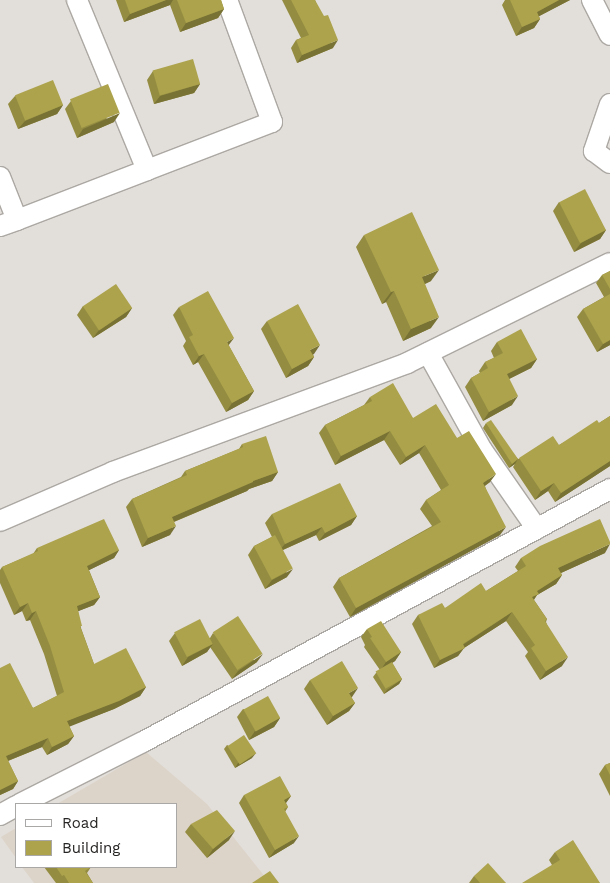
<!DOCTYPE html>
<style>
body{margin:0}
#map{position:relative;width:610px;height:883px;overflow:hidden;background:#e2deda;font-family:"Work Sans",sans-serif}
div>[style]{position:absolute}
.built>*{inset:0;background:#ddd4c9}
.roads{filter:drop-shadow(1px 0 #aca8a3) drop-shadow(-1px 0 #aca8a3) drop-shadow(0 1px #aca8a3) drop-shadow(0 -1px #aca8a3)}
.street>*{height:20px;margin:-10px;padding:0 10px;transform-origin:10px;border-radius:10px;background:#fff}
.wall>*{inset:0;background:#948c41}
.shaded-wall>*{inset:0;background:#787235}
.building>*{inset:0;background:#aca34c;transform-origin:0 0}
span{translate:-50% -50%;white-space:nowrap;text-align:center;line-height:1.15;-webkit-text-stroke:4px #fff;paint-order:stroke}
.legend{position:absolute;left:15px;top:803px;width:162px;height:65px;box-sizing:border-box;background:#fff;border:1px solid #a9a8a7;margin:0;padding:6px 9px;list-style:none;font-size:15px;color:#272524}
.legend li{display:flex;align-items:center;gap:10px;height:25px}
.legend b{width:25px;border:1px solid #a9a8a7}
</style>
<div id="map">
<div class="built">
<div style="clip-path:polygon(146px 752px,207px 804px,270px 883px,34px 883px,22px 867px,176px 867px,176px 804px,57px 804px)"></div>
<div style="clip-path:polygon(16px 828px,16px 858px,1px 837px)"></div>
</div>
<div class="roads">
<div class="street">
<div style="left:592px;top:0;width:39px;rotate:63deg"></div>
<div style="left:610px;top:104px;width:50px;rotate:108.8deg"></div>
<div style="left:594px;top:151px;width:20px;rotate:37deg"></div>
<div style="left:147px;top:170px;width:134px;rotate:-21deg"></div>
<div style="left:272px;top:122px;width:130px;rotate:-110.2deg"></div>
<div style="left:0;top:177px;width:46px;rotate:68.4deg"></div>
<div style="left:17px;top:220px;width:139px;rotate:-21deg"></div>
<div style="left:147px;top:170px;width:184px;rotate:-112.4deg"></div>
<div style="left:0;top:226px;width:18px;rotate:-19deg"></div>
<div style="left:428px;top:353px;width:111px;rotate:60.9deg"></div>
<div style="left:482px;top:450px;width:96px;rotate:55.2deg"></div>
<div style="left:0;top:521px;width:123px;rotate:-23.4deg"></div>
<div style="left:113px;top:472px;width:314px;rotate:-20.3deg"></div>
<div style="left:407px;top:363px;width:226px;rotate:-26.2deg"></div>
<div style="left:20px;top:804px;width:138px;rotate:-26.8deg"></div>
<div style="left:143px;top:742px;width:531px;rotate:-28.45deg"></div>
<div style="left:0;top:815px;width:18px;rotate:-29deg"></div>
</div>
</div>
<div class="wall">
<div style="clip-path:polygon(116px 0,221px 0,224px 9px,218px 18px,180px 32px,170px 5px,124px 22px)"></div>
<div style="clip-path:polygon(282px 0,315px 0,333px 48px,297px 63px,291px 48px,296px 40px,301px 38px)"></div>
<div style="clip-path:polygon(505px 0,570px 0,539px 16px,540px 19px,534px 28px,516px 36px,502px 5px)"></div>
<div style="clip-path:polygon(153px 71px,200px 84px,194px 93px,154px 104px,147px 80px)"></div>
<div style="clip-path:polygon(15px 96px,63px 105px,57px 114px,18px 129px,8px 104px)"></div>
<div style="clip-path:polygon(71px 101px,114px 122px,77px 138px,65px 109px)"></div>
<div style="clip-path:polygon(559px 202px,606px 230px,600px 239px,574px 252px,553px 211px)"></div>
<div style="clip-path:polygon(364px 235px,431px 281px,425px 284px,431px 328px,403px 341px,386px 302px,382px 304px,356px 247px)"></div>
<div style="clip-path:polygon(610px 271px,610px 345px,597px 352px,577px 317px,583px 309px,604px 297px,596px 283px,602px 275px)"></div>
<div style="clip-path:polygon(83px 306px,132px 308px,126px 317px,93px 338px,77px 315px)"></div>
<div style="clip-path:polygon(179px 307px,229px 346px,254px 391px,248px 400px,226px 412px,198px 362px,193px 365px,183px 346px,186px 341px,173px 315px)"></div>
<div style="clip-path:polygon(267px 321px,314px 354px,313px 354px,314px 357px,308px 366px,286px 378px,261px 329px)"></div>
<div style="clip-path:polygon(497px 342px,537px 359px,531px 368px,509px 379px,512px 405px,483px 421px,465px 387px,471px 378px,480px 373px,479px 371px,485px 362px,494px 358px,491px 351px)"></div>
<div style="clip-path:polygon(370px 397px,413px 418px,457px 438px,490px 482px,485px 486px,500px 535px,350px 617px,333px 587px,339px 578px,432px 526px,420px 509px,426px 500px,441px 490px,419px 453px,400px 465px,384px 440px,335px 465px,319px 433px,325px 425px,364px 405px)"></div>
<div style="clip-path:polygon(610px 416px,610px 466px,555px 502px,548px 491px,535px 500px,513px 467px,515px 464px,509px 468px,483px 428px,486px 423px,518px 459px,559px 445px,599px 423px)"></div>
<div style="clip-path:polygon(242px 444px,278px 472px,272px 481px,249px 489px,247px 491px,174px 522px,170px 535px,142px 547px,126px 507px,132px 499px,181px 477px,185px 471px,239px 449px)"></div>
<div style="clip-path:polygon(272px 514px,357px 516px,351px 525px,319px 541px,316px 535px,283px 550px,287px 577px,265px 589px,248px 555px,254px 546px,272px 537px,265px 523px)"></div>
<div style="clip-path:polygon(37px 548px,119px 550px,114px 558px,89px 570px,100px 597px,94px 605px,78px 611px,81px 628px,94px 664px,146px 687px,140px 696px,114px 709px,69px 726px,74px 736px,68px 744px,47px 755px,42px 747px,8px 761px,18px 781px,13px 789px,0 795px,0 668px,33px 708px,57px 696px,44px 654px,30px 620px,26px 621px,22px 611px,14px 615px,0 583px,0 570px,2px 567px,33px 554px)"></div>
<div style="clip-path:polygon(605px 553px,561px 573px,562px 575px,556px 584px,537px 595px,534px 600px,547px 619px,546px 622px,562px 666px,540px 680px,525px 656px,528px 652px,506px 621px,464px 648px,458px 656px,434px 668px,412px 624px,418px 615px,445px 608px,486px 591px,518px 571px,515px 567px,521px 558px)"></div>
<div style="clip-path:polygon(367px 629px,401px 652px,395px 661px,392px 663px,402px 679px,399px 684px,384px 694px,373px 677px,376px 673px,380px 670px,364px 647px,365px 645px,361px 637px)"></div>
<div style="clip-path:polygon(175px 633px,210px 638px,213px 633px,257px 662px,232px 679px,210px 647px,207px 652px,182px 666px,169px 641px)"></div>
<div style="clip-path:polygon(310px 680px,351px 697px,355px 703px,349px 711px,327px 725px,304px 689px)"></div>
<div style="clip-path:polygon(243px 709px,280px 718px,274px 727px,249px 740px,237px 717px)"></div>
<div style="clip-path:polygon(227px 745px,252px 758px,235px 768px,224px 749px)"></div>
<div style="clip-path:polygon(610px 763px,610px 796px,599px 774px,605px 765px)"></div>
<div style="clip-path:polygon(244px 795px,291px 796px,286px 803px,288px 807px,285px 812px,294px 843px,269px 858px,239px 803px)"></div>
<div style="clip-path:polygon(191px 824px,229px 840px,207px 858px,185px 832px)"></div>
<div style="clip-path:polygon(555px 852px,600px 883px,552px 865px,549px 860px)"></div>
<div style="clip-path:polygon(44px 867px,91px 867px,87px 873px,93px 883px,56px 883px)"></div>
<div style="clip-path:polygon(474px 876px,506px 883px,469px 883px)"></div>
</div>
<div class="shaded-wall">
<div style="clip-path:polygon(166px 0,173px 0,170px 5px,124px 22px,130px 14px)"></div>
<div style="clip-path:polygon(559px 0,570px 0,530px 21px,537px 12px)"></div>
<div style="clip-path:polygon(224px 9px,218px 18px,180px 32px,186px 23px)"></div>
<div style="clip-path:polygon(540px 19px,534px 28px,516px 36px,522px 27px)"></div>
<div style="clip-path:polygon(338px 40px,333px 48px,297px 63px,302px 55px)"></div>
<div style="clip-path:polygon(200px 84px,194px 93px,154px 104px,160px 96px)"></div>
<div style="clip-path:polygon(63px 105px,57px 114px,18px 129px,25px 121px)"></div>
<div style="clip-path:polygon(120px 113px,114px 122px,77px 138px,83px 129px)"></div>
<div style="clip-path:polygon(606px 230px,600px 239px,574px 252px,581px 243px)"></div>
<div style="clip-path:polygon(439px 270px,431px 281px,414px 289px,422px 277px)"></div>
<div style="clip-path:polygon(394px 291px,386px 302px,382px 304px,391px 292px)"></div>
<div style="clip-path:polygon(132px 308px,126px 317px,93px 338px,99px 330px)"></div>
<div style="clip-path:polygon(439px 317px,431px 328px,403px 341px,411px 329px)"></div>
<div style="clip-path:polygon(234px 338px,228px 346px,227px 342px)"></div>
<div style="clip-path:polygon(610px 340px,610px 345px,597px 352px,603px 344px)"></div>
<div style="clip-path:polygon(320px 345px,314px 354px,304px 359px,310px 350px)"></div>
<div style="clip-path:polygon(204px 354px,198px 362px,193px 365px,199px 356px)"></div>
<div style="clip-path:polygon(314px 357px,308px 366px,286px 378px,292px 369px)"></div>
<div style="clip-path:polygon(537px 359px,531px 368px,501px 383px,507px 374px)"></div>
<div style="clip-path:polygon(254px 391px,248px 400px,226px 412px,232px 403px)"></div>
<div style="clip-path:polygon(518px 396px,512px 405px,483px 421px,489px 412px)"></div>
<div style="clip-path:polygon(390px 431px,384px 440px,335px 465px,341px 456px)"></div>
<div style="clip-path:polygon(425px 445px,419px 453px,400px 465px,406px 457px)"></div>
<div style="clip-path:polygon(518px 459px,515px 464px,509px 468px,512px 464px)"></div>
<div style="clip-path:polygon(610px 461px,610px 466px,555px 502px,561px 493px)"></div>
<div style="clip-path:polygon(278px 472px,272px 481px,249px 489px,247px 491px,166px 525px,172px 517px,253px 481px)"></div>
<div style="clip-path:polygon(496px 474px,490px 482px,477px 491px,483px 483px)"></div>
<div style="clip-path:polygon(554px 483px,548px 491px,535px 500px,541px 491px)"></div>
<div style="clip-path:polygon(357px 516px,351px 525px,319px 541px,325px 533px)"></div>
<div style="clip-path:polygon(176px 526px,170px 535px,142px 547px,148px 538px)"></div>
<div style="clip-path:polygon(322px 527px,316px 535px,278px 552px,285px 544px)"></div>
<div style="clip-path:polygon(506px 527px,500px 535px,350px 617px,356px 608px)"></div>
<div style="clip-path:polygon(610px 544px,605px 553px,552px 577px,558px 568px)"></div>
<div style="clip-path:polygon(119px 550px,114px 558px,81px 574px,87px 566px)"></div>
<div style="clip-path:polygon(293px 569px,287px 577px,265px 589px,272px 580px)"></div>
<div style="clip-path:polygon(562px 575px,556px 584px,537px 595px,532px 602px,526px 606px,537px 591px)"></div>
<div style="clip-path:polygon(100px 597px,94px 605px,71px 614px,77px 606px)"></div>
<div style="clip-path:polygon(28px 603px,22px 611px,14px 615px,20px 607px)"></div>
<div style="clip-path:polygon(36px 611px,30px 620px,26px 621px,32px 613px)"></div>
<div style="clip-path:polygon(512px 612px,506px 621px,464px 648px,458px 656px,434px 668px,440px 660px)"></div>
<div style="clip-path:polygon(213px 644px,207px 652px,182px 666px,188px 657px)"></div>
<div style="clip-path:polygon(401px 652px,395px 661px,380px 671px,386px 662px)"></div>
<div style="clip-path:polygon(263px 654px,257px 662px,232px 679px,238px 671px)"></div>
<div style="clip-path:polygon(568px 657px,562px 666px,540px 680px,546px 671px)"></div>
<div style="clip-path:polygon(402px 679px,399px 684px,384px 694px,387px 690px)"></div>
<div style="clip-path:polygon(146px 687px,140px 696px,114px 709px,61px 730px,67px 721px)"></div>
<div style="clip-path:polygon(358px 688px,352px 697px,343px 702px,349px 693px)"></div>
<div style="clip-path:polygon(355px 703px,349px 711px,327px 725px,333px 716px)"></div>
<div style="clip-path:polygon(280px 718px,274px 727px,249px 740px,255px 731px)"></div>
<div style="clip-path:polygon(74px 736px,68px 744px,47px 755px,52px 747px)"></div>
<div style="clip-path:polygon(48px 738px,42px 747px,0 764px,6px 756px)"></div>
<div style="clip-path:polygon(256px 753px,252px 758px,235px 768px,238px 763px)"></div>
<div style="clip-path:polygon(18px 781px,13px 789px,0 795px,0 790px)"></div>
<div style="clip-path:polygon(291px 796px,285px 804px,284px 800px)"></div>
<div style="clip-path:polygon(235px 831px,229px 840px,207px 858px,213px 849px)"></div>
<div style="clip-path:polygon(299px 836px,294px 843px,269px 858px,275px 850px)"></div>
</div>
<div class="building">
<div style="clip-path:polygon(125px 0,166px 0,130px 14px)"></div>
<div style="clip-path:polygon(177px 0,221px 0,224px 9px,186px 23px)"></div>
<div style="clip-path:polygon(291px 0,315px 0,324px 16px,328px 15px,338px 40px,302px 55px,296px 40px,309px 35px)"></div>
<div style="clip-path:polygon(510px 0,559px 0,537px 12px,540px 19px,522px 27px)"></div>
<div style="left:193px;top:59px;width:26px;height:42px;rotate:74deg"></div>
<div style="left:53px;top:80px;width:27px;height:41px;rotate:68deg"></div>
<div style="left:108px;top:84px;width:31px;height:41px;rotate:68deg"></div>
<div style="left:585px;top:189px;width:46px;height:29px;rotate:63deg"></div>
<div style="clip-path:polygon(412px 212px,439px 270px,422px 277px,439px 317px,411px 329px,394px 291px,391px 292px,364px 235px)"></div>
<div style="clip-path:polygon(610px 271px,610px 289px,602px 275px)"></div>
<div style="left:116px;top:284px;width:29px;height:40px;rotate:56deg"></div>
<div style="clip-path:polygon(208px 291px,234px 338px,227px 342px,254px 391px,232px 403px,204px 354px,199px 356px,189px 337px,193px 335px,179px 307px)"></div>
<div style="clip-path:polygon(610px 294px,610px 340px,603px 344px,583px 309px)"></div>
<div style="clip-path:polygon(298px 304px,320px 345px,310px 350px,314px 357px,292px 369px,267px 321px)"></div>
<div style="clip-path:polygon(521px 329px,537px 359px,507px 374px,518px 396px,489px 412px,471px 378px,488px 368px,485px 362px,503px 353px,497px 342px)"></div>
<div style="clip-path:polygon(393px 383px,413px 418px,436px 404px,457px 438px,469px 431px,496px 474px,483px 483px,506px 527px,356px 608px,339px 578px,441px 522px,426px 500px,449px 485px,425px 445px,406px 457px,390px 431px,341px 456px,325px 425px,372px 401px,370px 397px)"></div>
<div style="clip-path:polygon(610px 416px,610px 461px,561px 493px,554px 483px,541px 491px,519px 458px,553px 436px,559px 445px,597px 420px,599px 423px)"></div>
<div style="clip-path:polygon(491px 420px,518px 459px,512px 464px,486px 423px)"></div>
<div style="clip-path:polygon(266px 436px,278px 472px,253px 481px,253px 482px,172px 517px,176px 526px,148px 538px,132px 499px,187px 475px,185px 471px,243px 447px,242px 444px)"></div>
<div style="clip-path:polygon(340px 483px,357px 516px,325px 533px,322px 527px,285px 544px,272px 514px)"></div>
<div style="clip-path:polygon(104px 519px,119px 550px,87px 566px,100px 597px,77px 606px,82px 626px,80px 626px,94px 664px,126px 648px,146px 687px,119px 701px,67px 721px,74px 736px,52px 747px,48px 738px,6px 756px,18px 781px,0 790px,0 668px,10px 663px,33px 708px,64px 692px,50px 646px,36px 611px,32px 613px,28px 603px,20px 607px,2px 567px,38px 551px,37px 548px)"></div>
<div style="clip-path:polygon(600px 519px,610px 542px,610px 544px,558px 568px,562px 575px,537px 591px,539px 594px,532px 597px,547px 619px,545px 621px,568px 657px,546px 671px,531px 648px,535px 645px,512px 612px,463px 644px,465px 648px,440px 660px,418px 615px,442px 603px,445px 608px,481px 583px,486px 591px,526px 566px,521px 558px,540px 546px)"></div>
<div style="left:275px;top:535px;width:38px;height:24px;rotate:62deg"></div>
<div style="left:238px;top:616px;width:45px;height:30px;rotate:57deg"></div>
<div style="left:200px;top:619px;width:28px;height:29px;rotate:63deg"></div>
<div style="clip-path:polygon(381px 621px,401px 652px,386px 662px,370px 638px,372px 637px,367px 629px)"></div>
<div style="clip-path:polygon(342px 661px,358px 688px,349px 693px,355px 703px,333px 716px,310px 680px)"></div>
<div style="left:392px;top:662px;width:20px;height:19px;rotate:60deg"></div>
<div style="left:268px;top:696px;width:25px;height:28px;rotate:61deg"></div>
<div style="left:244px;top:735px;width:22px;height:20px;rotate:56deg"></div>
<div style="clip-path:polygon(610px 763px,610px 775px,605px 765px)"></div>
<div style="clip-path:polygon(280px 776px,291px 796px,284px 800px,288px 807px,284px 809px,299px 836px,275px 850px,244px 795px)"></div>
<div style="clip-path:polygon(217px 810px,235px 831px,213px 849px,191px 824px)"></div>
<div style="clip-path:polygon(573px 840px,600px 883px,522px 883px,560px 860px,555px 852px)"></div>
<div style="clip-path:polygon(488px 863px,506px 883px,480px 883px,474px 876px)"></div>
<div style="clip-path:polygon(56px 867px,91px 867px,85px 871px,93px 883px,69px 883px,64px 875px,62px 876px)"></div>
<div style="clip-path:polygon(270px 871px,279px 883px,252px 883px)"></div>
</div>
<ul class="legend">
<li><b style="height:6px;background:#fff"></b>Road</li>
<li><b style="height:14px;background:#aca34c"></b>Building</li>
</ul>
</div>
